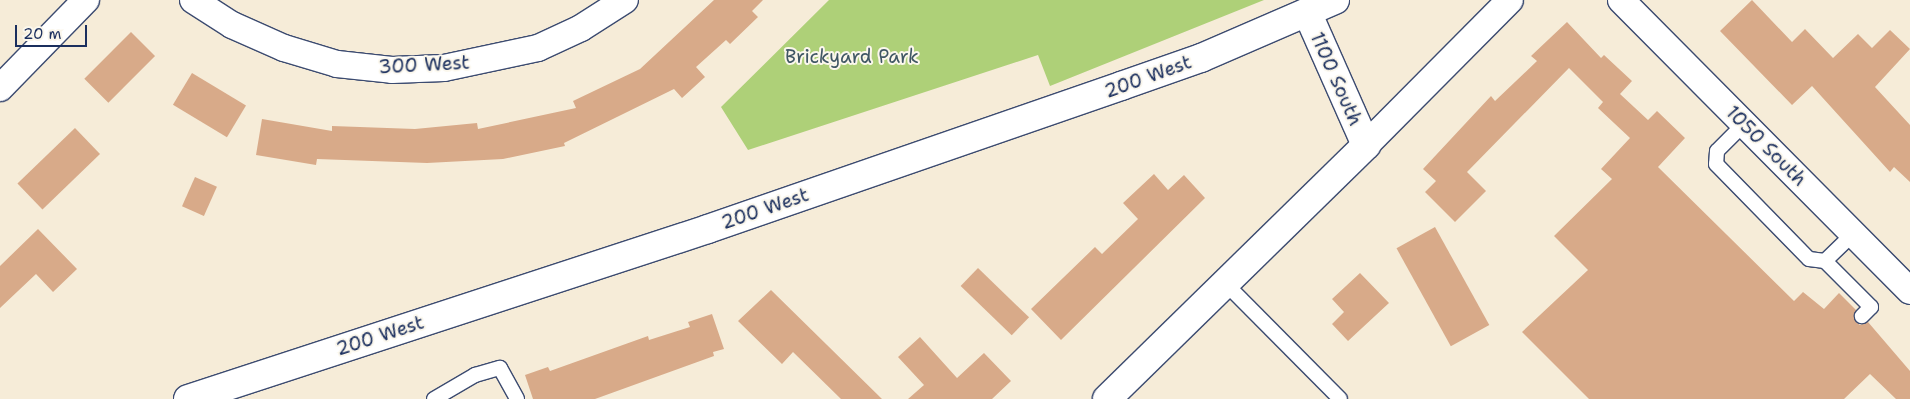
<!DOCTYPE html>
<style>
body{margin:0}
#map{position:relative;width:1910px;height:399px;overflow:hidden;background:#f6ecd8;font-family:"Shantell Sans",sans-serif}
div>[style]{position:absolute}
.green>*{inset:0;background:#aed078}
.building>*{inset:0;background:#d8aa89;transform-origin:0 0}
.roads{filter:drop-shadow(1px 0 #3c4b70) drop-shadow(-1px 0 #3c4b70) drop-shadow(0 1px #3c4b70) drop-shadow(0 -1px #3c4b70)}
.service>*{height:14px;margin:-7px;padding:0 7px;transform-origin:7px;border-radius:7px;background:#fff}
.minor>*{height:26px;margin:-13px;padding:0 13px;transform-origin:13px;border-radius:13px;background:#fff}
.tertiary>*{height:28px;margin:-14px;padding:0 14px;transform-origin:14px;border-radius:14px;background:#fff}
.secondary>*{height:28px;margin:-14px;padding:0 14px;transform-origin:14px;border-radius:14px;background:#fff}
span{translate:-50% -50%;white-space:nowrap;text-align:center;line-height:1.15;-webkit-text-stroke:4px #fbf7ec;paint-order:stroke}
.park-label{font-size:19px;color:#405764}
.street-label{font-size:19px;color:#1b2f5e}
.scale{position:absolute;left:15px;top:25px;width:72px;height:22px;box-sizing:border-box;border:2px solid #1b2f5e;border-top:0;padding-left:6px;font-size:15px;line-height:18px;white-space:nowrap;color:#1b2f5e;-webkit-text-stroke:4px #fbf7ec;paint-order:stroke}
</style>
<div id="map">
<div class="green">
<div style="clip-path:polygon(829px 0,1264px 0,1050px 86px,1038px 55px,748px 150px,721px 107px)"></div>
</div>
<div class="building">
<div style="clip-path:polygon(714px 0,763px 0,752px 11px,758px 17px,730px 44px,726px 40px,696px 67px,705px 77px,682px 98px,674px 89px,564px 143px,565px 146px,503px 159px,427px 163px,317px 159px,316px 165px,256px 155px,262px 119px,332px 131px,332px 126px,415px 129px,477px 123px,478px 129px,576px 108px,573px 101px,640px 69px)"></div>
<div style="clip-path:polygon(1752px 0,1792px 42px,1805px 29px,1833px 58px,1858px 34px,1872px 48px,1890px 30px,1910px 49px,1875px 87px,1910px 125px,1910px 182px,1894px 167px,1890px 172px,1812px 86px,1792px 105px,1720px 31px)"></div>
<div style="clip-path:polygon(1567px 22px,1601px 58px,1604px 55px,1632px 81px,1620px 94px,1648px 120px,1657px 111px,1685px 138px,1658px 167px,1794px 301px,1803px 292px,1824px 309px,1839px 293px,1856px 310px,1856px 322px,1860px 325px,1868px 322px,1910px 371px,1910px 399px,1896px 399px,1870px 374px,1844px 399px,1589px 399px,1522px 332px,1588px 270px,1554px 236px,1612px 179px,1601px 169px,1630px 138px,1598px 108px,1603px 102px,1569px 68px,1467px 172px,1486px 191px,1455px 222px,1425px 192px,1436px 181px,1423px 169px,1491px 96px,1495px 101px,1537px 61px,1531px 56px)"></div>
<div style="left:131px;top:32px;width:34px;height:66px;rotate:45deg"></div>
<div style="left:192px;top:73px;width:63px;height:37px;rotate:31deg"></div>
<div style="left:75px;top:128px;width:36px;height:80px;rotate:46deg"></div>
<div style="clip-path:polygon(1154px 174px,1168px 190px,1184px 175px,1205px 198px,1061px 340px,1031px 309px,1095px 247px,1102px 254px,1138px 219px,1123px 203px)"></div>
<div style="left:195px;top:177px;width:24px;height:32px;rotate:24deg"></div>
<div style="left:1435px;top:227px;width:112px;height:44px;rotate:61deg"></div>
<div style="clip-path:polygon(38px 229px,77px 269px,53px 292px,36px 274px,0 308px,0 266px)"></div>
<div style="left:978px;top:268px;width:71px;height:25px;rotate:44deg"></div>
<div style="clip-path:polygon(1360px 273px,1389px 303px,1348px 341px,1332px 324px,1344px 312px,1332px 299px)"></div>
<div style="clip-path:polygon(771px 290px,882px 399px,841px 399px,793px 352px,782px 364px,738px 321px)"></div>
<div style="clip-path:polygon(712px 314px,724px 349px,713px 352px,714px 356px,595px 399px,533px 399px,525px 375px,548px 367px,550px 371px,648px 336px,649px 340px,690px 327px,688px 322px)"></div>
<div style="clip-path:polygon(920px 337px,957px 378px,984px 353px,1011px 381px,992px 399px,908px 399px,924px 385px,898px 357px)"></div>
</div>
<div class="roads">
<div class="service">
<div style="left:1744px;top:124px;width:38px;rotate:135deg"></div>
<div style="left:1717px;top:151px;width:13px;rotate:94deg"></div>
<div style="left:1716px;top:164px;width:133px;rotate:45.6deg"></div>
<div style="left:1809px;top:259px;width:16px;rotate:7deg"></div>
<div style="left:1825px;top:261px;width:39px;rotate:-44deg"></div>
<div style="left:1825px;top:261px;width:65px;rotate:45deg"></div>
<div style="left:1871px;top:307px;width:13px;rotate:135deg"></div>
<div style="left:1225px;top:283px;width:163px;rotate:45.2deg"></div>
<div style="left:434px;top:399px;width:48px;rotate:-30.3deg"></div>
<div style="left:475px;top:375px;width:26px;rotate:-16deg"></div>
<div style="left:500px;top:368px;width:35px;rotate:61deg"></div>
</div>
<div class="minor">
<div style="left:193px;top:0;width:46px;rotate:32.7deg"></div>
<div style="left:232px;top:25px;width:57px;rotate:23.9deg"></div>
<div style="left:284px;top:48px;width:55px;rotate:16.8deg"></div>
<div style="left:337px;top:64px;width:55px;rotate:6.2deg"></div>
<div style="left:392px;top:70px;width:52px;rotate:-2.2deg"></div>
<div style="left:444px;top:68px;width:96px;rotate:-12deg"></div>
<div style="left:538px;top:48px;width:47px;rotate:-24.9deg"></div>
<div style="left:581px;top:28px;width:52px;rotate:-32.5deg"></div>
<div style="left:1621px;top:0;width:410px;rotate:45.2deg"></div>
<div style="left:0;top:88px;width:123px;rotate:-45.7deg"></div>
<div style="left:1366px;top:145px;width:204px;rotate:-45.2deg"></div>
</div>
<div class="tertiary">
<div style="left:1107px;top:399px;width:363px;rotate:-44.4deg"></div>
<div style="left:1366px;top:145px;width:145px;rotate:-113.9deg"></div>
</div>
<div class="secondary">
<div style="left:188px;top:399px;width:547px;rotate:-18.1deg"></div>
<div style="left:708px;top:229px;width:437px;rotate:-19.1deg"></div>
<div style="left:1121px;top:86px;width:85px;rotate:-19.3deg"></div>
<div style="left:1201px;top:58px;width:146px;rotate:-23.4deg"></div>
</div>
</div>
<div class="park-label">
<span style="left:852px;top:57px">Brickyard Park</span>
</div>
<div class="street-label">
<span style="left:424px;top:65px;rotate:-3deg">300 West</span>
<span style="left:1148px;top:77px;rotate:-20deg">200 West</span>
<span style="left:1336px;top:79px;rotate:66deg">1100 South</span>
<span style="left:1766px;top:146px;rotate:45deg">1050 South</span>
<span style="left:765px;top:209px;rotate:-19deg">200 West</span>
<span style="left:380px;top:336px;rotate:-18deg">200 West</span>
</div>
<div class="scale">20 m</div>
</div>
